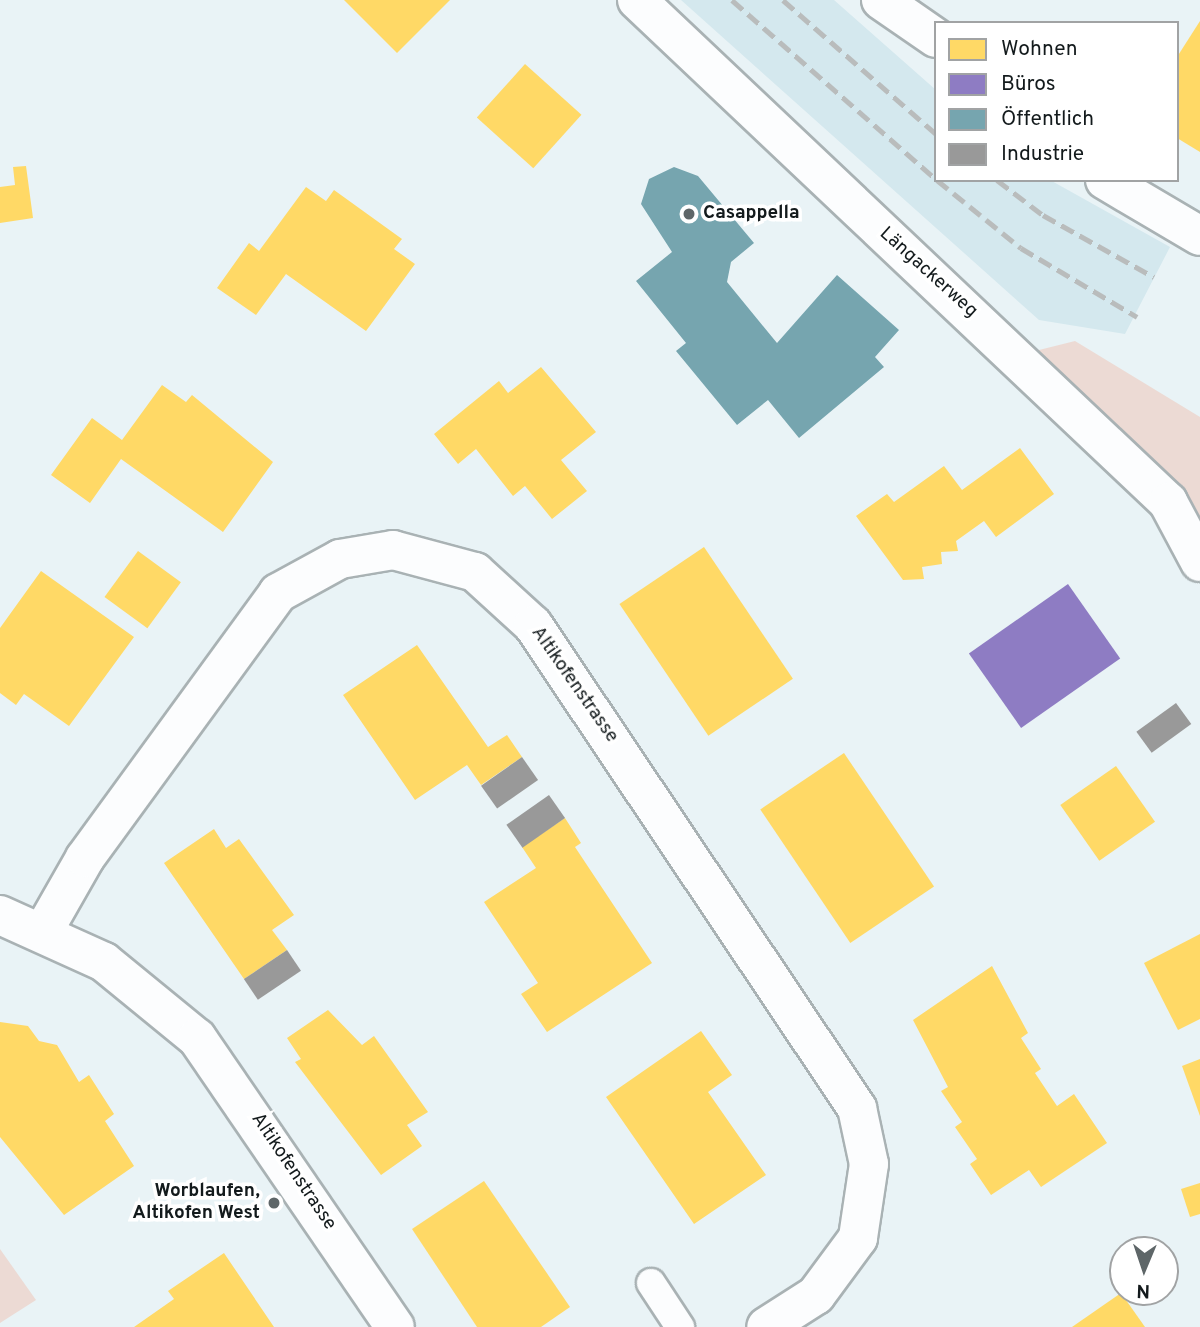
<!DOCTYPE html>
<meta charset="utf-8">
<style>
body{margin:0}
#map{position:relative;width:1200px;height:1327px;overflow:hidden;background:#e9f3f6;font-family:Overpass,sans-serif}
div>[style]{position:absolute}
.built>*{inset:0;background:#d4e8ee}
.green>*{inset:0;background:#ecdad4}
.homes>*{inset:0;background:#ffd966;transform-origin:0 0}
.offices>*{inset:0;background:#8e7cc3;transform-origin:0 0}
.public>*{inset:0;background:#76a5af}
.industry>*{inset:0;background:#999;transform-origin:0 0}
.roads{filter:drop-shadow(2px 0 #a9b2b4) drop-shadow(-2px 0 #a9b2b4) drop-shadow(0 2px #a9b2b4) drop-shadow(0 -2px #a9b2b4)}
.lane>*{height:28px;margin:-14px;padding:0 14px;transform-origin:14px;border-radius:14px;background:#fcfdfe}
.street>*{height:38px;margin:-19px;padding:0 19px;transform-origin:19px;border-radius:19px;background:#fcfdfe}
.rail>*{height:5px;margin-top:-2.5px;transform-origin:0;background:repeating-linear-gradient(90deg,#b9bcbc 0 14px,transparent 0 21px)}
.dots>*{width:19px;height:19px;translate:-50% -50%;box-sizing:border-box;border:4px solid #fff;border-radius:50%}
span{translate:-50% -50%;white-space:nowrap;text-align:center;line-height:1.15;-webkit-text-stroke:7px #fff;paint-order:stroke}
.poi-label{font-size:19px;color:#131a1c;font-weight:700}
.left{translate:0 -50%;text-align:left}
.right{translate:-100% -50%;text-align:right}
.street-label{font-size:19px;color:#131a1c}
.legend{position:absolute;left:934px;top:21px;width:245px;height:161px;box-sizing:border-box;background:#fff;border:2px solid #a1a3a4;margin:0;padding:9px 12px;list-style:none;font-size:21px;color:#131a1c}
.legend li{display:flex;align-items:center;gap:14px;height:35px}
.legend b{width:35px;border:2px solid #a1a3a4}
.north{position:absolute;left:1109px;top:1236px;width:70px;height:70px;box-sizing:border-box;background:#fff;border:2px solid #a1a3a4;border-radius:50%;rotate:182deg;font-size:19px;font-weight:700;line-height:28px;text-align:center;color:#131a1c}
.north::after{content:'';display:block;margin:auto;width:24px;height:32px;background:#5e6668;clip-path:polygon(50% 0,100% 100%,50% 72%,0 100%)}
</style>
<div id="map">
<div class="built">
<div style="clip-path:polygon(681px 0,834px 0,936px 90px,936px 180px,1050px 180px,1170px 247px,1125px 334px,1039px 320px)"></div>
</div>
<div class="green">
<div style="clip-path:polygon(1075px 341px,1200px 417px,1200px 562px,1019px 355px)"></div>
<div style="clip-path:polygon(0 1249px,36px 1300px,0 1323px)"></div>
</div>
<div class="homes">
<div style="clip-path:polygon(344px 0,450px 0,397px 53px)"></div>
<div style="clip-path:polygon(1200px 21px,1200px 152px,1177px 138px,1177px 57px)"></div>
<div style="left:525px;top:64px;width:76px;height:72px;rotate:42deg"></div>
<div style="clip-path:polygon(26px 166px,33px 218px,0 223px,0 187px,15px 185px,13px 167px)"></div>
<div style="clip-path:polygon(306px 187px,326px 201px,334px 190px,402px 239px,394px 249px,415px 264px,366px 331px,286px 274px,256px 315px,217px 288px,249px 243px,259px 251px)"></div>
<div style="clip-path:polygon(541px 367px,596px 432px,561px 460px,587px 491px,552px 519px,525px 486px,513px 496px,476px 449px,458px 464px,434px 434px,499px 381px,508px 393px)"></div>
<div style="clip-path:polygon(162px 385px,186px 402px,192px 395px,273px 462px,223px 532px,121px 459px,90px 503px,51px 475px,92px 418px,122px 440px)"></div>
<div style="clip-path:polygon(1020px 448px,1054px 494px,996px 537px,984px 521px,956px 541px,958px 551px,941px 552px,942px 564px,922px 567px,924px 579px,903px 580px,856px 516px,887px 494px,894px 502px,944px 466px,962px 490px)"></div>
<div style="left:704px;top:547px;width:159px;height:102px;rotate:56deg"></div>
<div style="left:138px;top:551px;width:53px;height:57px;rotate:36deg"></div>
<div style="clip-path:polygon(41px 571px,134px 637px,69px 726px,24px 694px,16px 705px,0 693px,0 628px)"></div>
<div style="clip-path:polygon(417px 645px,488px 747px,507px 735px,522px 757px,481px 785px,467px 765px,415px 800px,343px 695px)"></div>
<div style="left:844px;top:753px;width:161px;height:101px;rotate:56deg"></div>
<div style="left:1116px;top:766px;width:68px;height:68px;rotate:55deg"></div>
<div style="clip-path:polygon(565px 818px,581px 843px,575px 847px,652px 963px,547px 1032px,521px 994px,538px 983px,484px 902px,536px 868px,522px 847px)"></div>
<div style="clip-path:polygon(214px 829px,226px 848px,239px 839px,294px 915px,272px 930px,287px 950px,244px 979px,164px 863px)"></div>
<div style="clip-path:polygon(1200px 934px,1200px 1019px,1178px 1030px,1144px 963px)"></div>
<div style="clip-path:polygon(992px 966px,1028px 1033px,1021px 1038px,1041px 1069px,1035px 1073px,1057px 1106px,1074px 1094px,1107px 1143px,1041px 1187px,1029px 1170px,991px 1195px,970px 1164px,977px 1159px,955px 1127px,962px 1122px,941px 1091px,948px 1087px,913px 1020px)"></div>
<div style="clip-path:polygon(328px 1010px,362px 1045px,374px 1036px,428px 1112px,407px 1125px,422px 1146px,381px 1175px,295px 1062px,301px 1059px,287px 1038px)"></div>
<div style="clip-path:polygon(0 1022px,28px 1026px,39px 1041px,57px 1045px,79px 1082px,89px 1075px,114px 1114px,105px 1121px,134px 1166px,64px 1215px,0 1137px)"></div>
<div style="clip-path:polygon(701px 1031px,732px 1075px,708px 1092px,766px 1175px,694px 1224px,606px 1097px)"></div>
<div style="clip-path:polygon(1200px 1059px,1200px 1116px,1182px 1066px)"></div>
<div style="clip-path:polygon(484px 1181px,570px 1307px,541px 1327px,477px 1327px,412px 1229px)"></div>
<div style="clip-path:polygon(1200px 1183px,1200px 1214px,1190px 1217px,1181px 1189px)"></div>
<div style="clip-path:polygon(224px 1253px,274px 1327px,134px 1327px,174px 1299px,168px 1291px)"></div>
<div style="clip-path:polygon(1121px 1293px,1145px 1327px,1072px 1327px)"></div>
</div>
<div class="offices">
<div style="left:1068px;top:584px;width:91px;height:121px;rotate:55deg"></div>
</div>
<div class="public">
<div style="clip-path:polygon(674px 167px,698px 176px,754px 243px,731px 262px,727px 282px,777px 343px,837px 275px,899px 330px,875px 357px,884px 367px,799px 438px,768px 400px,737px 425px,676px 351px,686px 343px,636px 281px,672px 252px,641px 204px,649px 179px)"></div>
</div>
<div class="industry">
<div style="left:1176px;top:703px;width:26px;height:49px;rotate:54deg"></div>
<div style="left:522px;top:757px;width:28px;height:50px;rotate:55deg"></div>
<div style="left:549px;top:795px;width:28px;height:52px;rotate:55deg"></div>
<div style="left:287px;top:950px;width:25px;height:52px;rotate:56deg"></div>
</div>
<div class="roads">
<div class="lane">
<div style="left:651px;top:1283px;width:53px;rotate:56.6deg"></div>
</div>
<div class="street">
<div style="left:637px;top:0;width:731px;rotate:43.39deg"></div>
<div style="left:1168px;top:502px;width:68px;rotate:61.9deg"></div>
<div style="left:881px;top:0;width:67px;rotate:34.6deg"></div>
<div style="left:1105px;top:180px;width:110px;rotate:30.5deg"></div>
<div style="left:0;top:915px;width:114px;rotate:24.3deg"></div>
<div style="left:104px;top:962px;width:120px;rotate:39.3deg"></div>
<div style="left:197px;top:1038px;width:350px;rotate:55.6deg"></div>
<div style="left:44px;top:930px;width:83px;rotate:-60.3deg"></div>
<div style="left:85px;top:858px;width:328px;rotate:-53.9deg"></div>
<div style="left:278px;top:593px;width:71px;rotate:-28.7deg"></div>
<div style="left:340px;top:559px;width:54px;rotate:-9.6deg"></div>
<div style="left:393px;top:550px;width:85px;rotate:15deg"></div>
<div style="left:475px;top:572px;width:79px;rotate:42.4deg"></div>
<div style="left:533px;top:625px;width:582px;rotate:56.15deg"></div>
<div style="left:857px;top:1108px;width:57px;rotate:77.9deg"></div>
<div style="left:869px;top:1164px;width:75px;rotate:98.5deg"></div>
<div style="left:858px;top:1238px;width:71px;rotate:126.4deg"></div>
<div style="left:816px;top:1295px;width:59px;rotate:147.4deg"></div>
</div>
</div>
<div class="rail">
<div style="left:732px;top:0;width:271px;rotate:41.3deg"></div>
<div style="left:783px;top:0;width:203px;rotate:41.2deg"></div>
<div style="left:937px;top:180px;width:108px;rotate:39deg"></div>
<div style="left:1021px;top:248px;width:135px;rotate:30.7deg"></div>
<div style="left:997px;top:180px;width:58px;rotate:37.3deg"></div>
<div style="left:1043px;top:215px;width:127px;rotate:29.2deg"></div>
</div>
<div class="dots">
<div style="left:689px;top:214px;background:#5e6668"></div>
<div style="left:274px;top:1203px;background:#5e6668"></div>
</div>
<div class="poi-label">
<span class="left" style="left:703px;top:214px">Casappella</span>
<span class="right" style="left:260px;top:1203px">Worblaufen,<br>Altikofen West</span>
</div>
<div class="street-label">
<span style="left:928px;top:273px;rotate:42deg">Längackerweg</span>
<span style="left:574px;top:685px;rotate:55deg">Altikofenstrasse</span>
<span style="left:293px;top:1172px;rotate:56deg">Altikofenstrasse</span>
</div>
<ul class="legend">
<li><b style="height:19px;background:#ffd966"></b>Wohnen</li>
<li><b style="height:19px;background:#8e7cc3"></b>Büros</li>
<li><b style="height:19px;background:#76a5af"></b>Öffentlich</li>
<li><b style="height:19px;background:#999"></b>Industrie</li>
</ul>
<div class="north">N</div>
</div>
